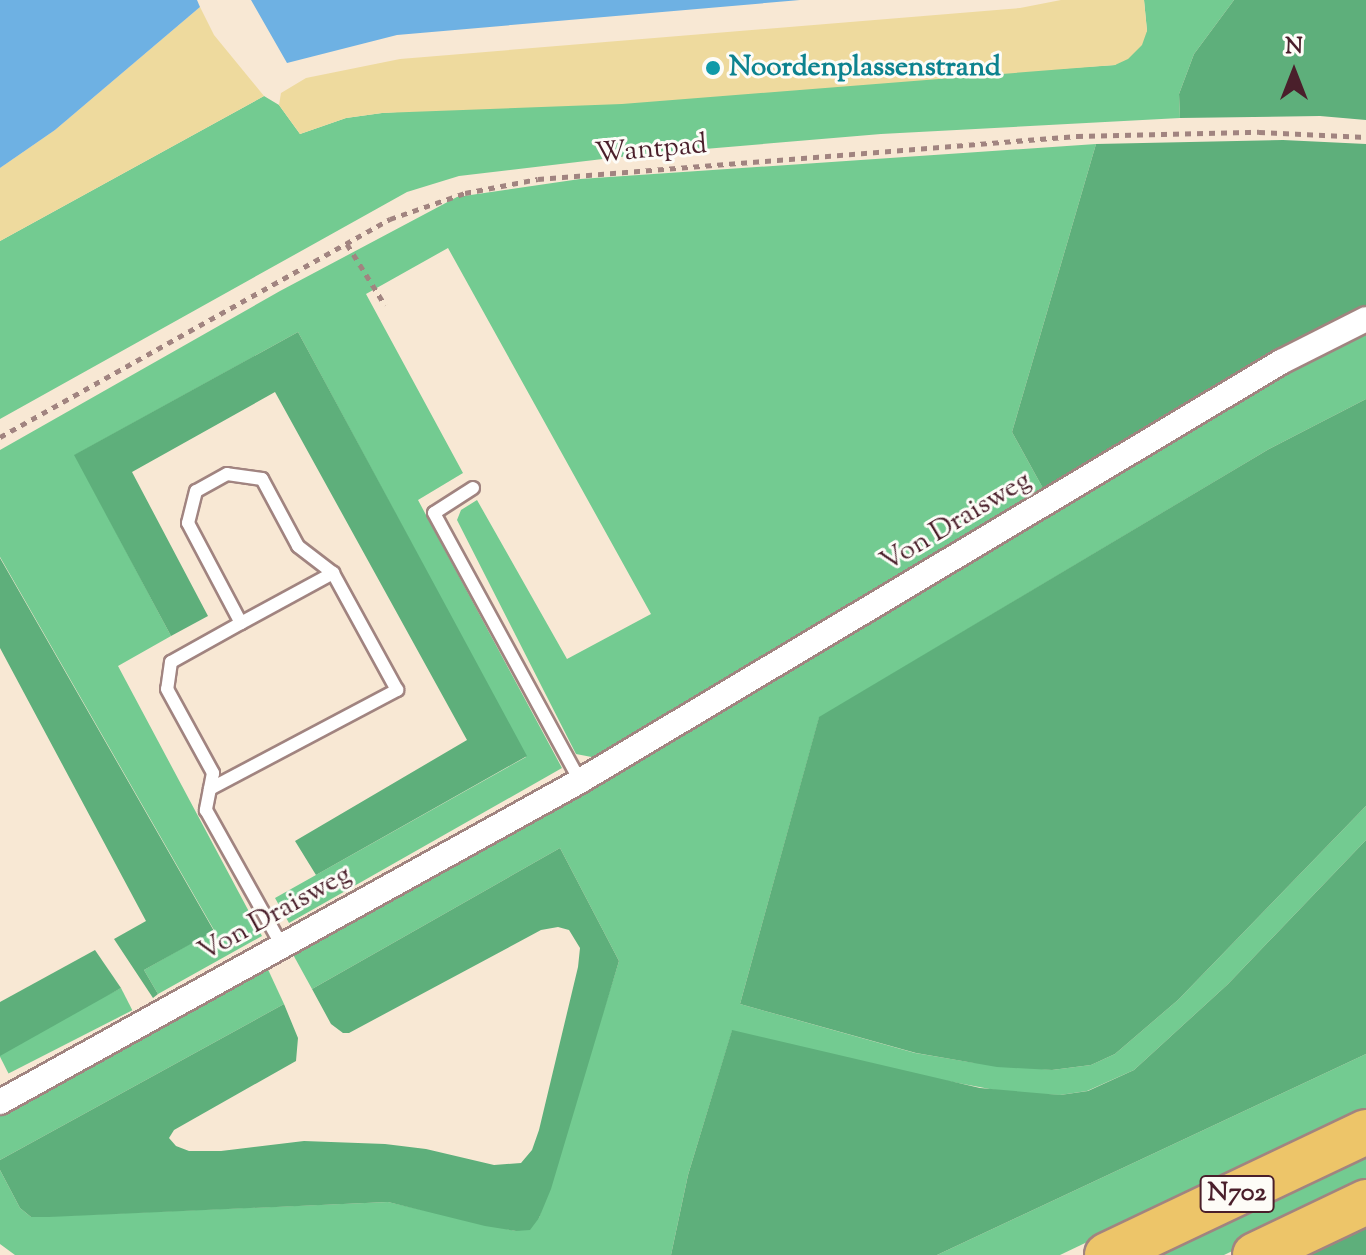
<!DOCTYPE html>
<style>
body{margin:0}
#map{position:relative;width:1366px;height:1255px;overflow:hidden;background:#f8e8d4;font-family:"Sorts Mill Goudy",serif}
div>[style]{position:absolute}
.green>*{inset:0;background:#73cb91;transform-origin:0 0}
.forest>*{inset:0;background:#5eaf7b}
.sand>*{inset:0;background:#eeda9e}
.water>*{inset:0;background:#6eb1e3}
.path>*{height:5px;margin-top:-2.5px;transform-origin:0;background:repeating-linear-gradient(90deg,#a18480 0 6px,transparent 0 12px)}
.roads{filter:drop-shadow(2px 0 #a18480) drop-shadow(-2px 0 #a18480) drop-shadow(0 2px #a18480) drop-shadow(0 -2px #a18480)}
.lane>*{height:12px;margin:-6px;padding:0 6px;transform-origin:6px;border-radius:6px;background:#fff}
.street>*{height:24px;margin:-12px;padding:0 12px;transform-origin:12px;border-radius:12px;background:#fff}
.highway>*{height:44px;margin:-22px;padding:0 22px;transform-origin:22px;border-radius:22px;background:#edc569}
.dots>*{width:22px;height:22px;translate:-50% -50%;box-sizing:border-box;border:4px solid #fdfcf7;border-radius:50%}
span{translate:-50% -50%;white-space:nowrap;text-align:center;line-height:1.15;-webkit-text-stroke:6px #fdfcf7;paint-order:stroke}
.shield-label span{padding:2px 6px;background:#fdfcf7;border:2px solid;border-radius:6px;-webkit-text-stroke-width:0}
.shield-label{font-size:26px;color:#4a1f2b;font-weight:700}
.culture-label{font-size:28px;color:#0d838f;font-weight:700}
.left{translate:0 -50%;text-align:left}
.street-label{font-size:28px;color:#4a1f2b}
.north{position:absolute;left:1254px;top:32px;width:80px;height:80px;-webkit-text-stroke:6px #fdfcf7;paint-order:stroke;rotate:0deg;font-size:22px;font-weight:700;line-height:32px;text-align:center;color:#4a1f2b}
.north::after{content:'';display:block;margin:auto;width:28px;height:36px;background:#4a1f2b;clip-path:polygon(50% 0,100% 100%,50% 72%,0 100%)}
</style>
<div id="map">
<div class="green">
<div style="clip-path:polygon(1144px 0,1234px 0,1194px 54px,1179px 94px,1180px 118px,881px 134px,645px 154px,459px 176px,407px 192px,0 419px,0 241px,264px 96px,279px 105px,300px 134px,346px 118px,382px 113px,1115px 65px,1147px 31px)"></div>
<div style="clip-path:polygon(1096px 144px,1012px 432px,1045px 492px,602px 759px,576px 754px,457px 520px,461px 510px,477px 500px,567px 659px,651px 614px,448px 248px,366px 294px,463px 473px,418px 500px,562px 768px,289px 923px,275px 898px,526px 757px,298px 332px,75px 455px,171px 636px,118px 666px,262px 936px,158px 994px,144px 970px,214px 930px,0 557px,0 450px,280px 291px,457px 197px,580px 179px)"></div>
<div style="clip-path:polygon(1366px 329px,1366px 399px,1269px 449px,819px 718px,740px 1004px,915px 1053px,969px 1062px,1052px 1070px,1091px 1065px,1115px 1054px,1178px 1000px,1366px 806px,1366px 840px,1228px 984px,1134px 1070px,1087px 1091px,1060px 1095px,1011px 1093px,926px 1077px,732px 1031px,688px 1175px,671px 1255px,15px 1255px,0 1244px,0 1170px,20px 1208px,31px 1217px,388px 1202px,516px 1231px,539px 1218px,619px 961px,560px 848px,312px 989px,290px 949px,1283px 369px)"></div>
<div style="clip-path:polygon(265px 963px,284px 1004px,0 1160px,0 1112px)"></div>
<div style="left:121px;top:988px;width:25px;height:139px;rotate:63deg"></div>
<div style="clip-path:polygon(1366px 1054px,1366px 1109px,1060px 1255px,937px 1255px)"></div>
<div style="clip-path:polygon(1366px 1152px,1366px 1187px,1268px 1234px,1224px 1255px,1150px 1255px)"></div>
</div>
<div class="forest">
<div style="clip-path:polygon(1234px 0,1366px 0,1366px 120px,1320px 116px,1180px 118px,1179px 94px,1194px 54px)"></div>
<div style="clip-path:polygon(1283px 140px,1366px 144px,1366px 311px,1045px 492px,1012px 432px,1096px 144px)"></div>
<div style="clip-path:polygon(298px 332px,527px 756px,316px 875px,295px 841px,467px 740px,275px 392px,132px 472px,208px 616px,171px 636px,74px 455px)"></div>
<div style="clip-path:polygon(1366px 399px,1366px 806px,1178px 1000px,1115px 1054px,1091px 1065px,1052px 1070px,997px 1067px,916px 1053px,740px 1004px,819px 717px,1269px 449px)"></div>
<div style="clip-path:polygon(0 558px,214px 931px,144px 970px,158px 994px,153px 998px,114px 939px,146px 921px,0 648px)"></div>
<div style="clip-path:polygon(1366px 840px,1366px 1054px,937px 1255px,671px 1255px,688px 1175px,732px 1030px,980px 1088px,1060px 1095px,1088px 1091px,1134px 1070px,1228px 984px)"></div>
<div style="clip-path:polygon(560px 848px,619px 961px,551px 1189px,539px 1218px,530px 1230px,516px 1231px,485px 1226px,388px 1202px,49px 1217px,31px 1217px,20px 1208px,0 1170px,0 1160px,284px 1004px,298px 1038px,296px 1061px,174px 1130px,169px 1138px,176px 1146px,189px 1151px,221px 1151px,304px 1141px,385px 1144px,426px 1149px,494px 1165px,521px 1163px,532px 1150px,539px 1130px,578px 967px,580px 948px,569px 930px,558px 927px,541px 930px,349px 1033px,343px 1033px,331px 1024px,312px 989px)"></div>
<div style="clip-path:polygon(95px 950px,121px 988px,0 1056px,0 1002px)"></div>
<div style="clip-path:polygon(1366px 1227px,1366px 1255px,1306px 1255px)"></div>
</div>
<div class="sand">
<div style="clip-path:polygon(1061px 0,1144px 0,1147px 31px,1142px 45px,1128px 59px,1115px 65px,622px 104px,382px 113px,346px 118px,300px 134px,279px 105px,281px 93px,306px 78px,400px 59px,1020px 8px)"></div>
<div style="clip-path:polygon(200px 7px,214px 35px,264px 96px,0 241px,0 168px,55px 130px)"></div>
</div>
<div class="water">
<div style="clip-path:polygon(0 0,197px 0,200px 7px,55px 130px,0 168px)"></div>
<div style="clip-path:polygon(251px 0,800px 0,397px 35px,287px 63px)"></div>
</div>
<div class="path">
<div style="left:347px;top:244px;width:72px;rotate:58.1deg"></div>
<div style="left:0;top:437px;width:447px;rotate:-29.2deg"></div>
<div style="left:390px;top:219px;width:79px;rotate:-19.1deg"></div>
<div style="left:465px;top:193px;width:74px;rotate:-10.9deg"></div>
<div style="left:538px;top:179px;width:541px;rotate:-4.56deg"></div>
<div style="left:1077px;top:136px;width:182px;rotate:-1.3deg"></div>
<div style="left:1259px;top:132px;width:107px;rotate:2.7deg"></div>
</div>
<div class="roads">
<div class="lane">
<div style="left:473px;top:488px;width:46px;rotate:147.3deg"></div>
<div style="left:434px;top:513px;width:305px;rotate:61.4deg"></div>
<div style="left:241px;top:623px;width:105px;rotate:-28.5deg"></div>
<div style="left:210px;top:789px;width:212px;rotate:-27.9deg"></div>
<div style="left:397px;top:690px;width:133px;rotate:-118.7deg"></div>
<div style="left:333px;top:573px;width:44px;rotate:-142.4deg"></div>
<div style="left:298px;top:546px;width:76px;rotate:-118.2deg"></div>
<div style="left:262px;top:479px;width:35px;rotate:-172deg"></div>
<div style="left:227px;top:474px;width:35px;rotate:151deg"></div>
<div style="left:196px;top:491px;width:33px;rotate:104deg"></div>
<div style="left:188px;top:523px;width:113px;rotate:62.1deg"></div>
<div style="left:241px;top:623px;width:80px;rotate:150.9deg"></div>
<div style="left:171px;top:662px;width:27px;rotate:98deg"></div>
<div style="left:167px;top:689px;width:96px;rotate:61.3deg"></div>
<div style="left:213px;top:773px;width:38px;rotate:101deg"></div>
<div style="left:206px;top:810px;width:154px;rotate:60.8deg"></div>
</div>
<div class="street">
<div style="left:0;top:1102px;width:663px;rotate:-28.96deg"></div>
<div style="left:580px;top:781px;width:817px;rotate:-30.87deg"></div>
<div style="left:1281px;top:362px;width:95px;rotate:-26.8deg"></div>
</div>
<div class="highway">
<div style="left:1107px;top:1255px;width:287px;rotate:-25.4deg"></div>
<div style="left:1255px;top:1255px;width:123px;rotate:-25.5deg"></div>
</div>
</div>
<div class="dots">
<div style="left:713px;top:68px;background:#0f9aa8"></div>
</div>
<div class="shield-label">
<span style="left:1237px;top:1194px">N702</span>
</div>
<div class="culture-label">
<span class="left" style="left:729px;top:68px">Noordenplassenstrand</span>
</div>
<div class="street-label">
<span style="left:651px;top:150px;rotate:-5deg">Wantpad</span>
<span style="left:956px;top:522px;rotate:-31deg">Von Draisweg</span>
<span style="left:275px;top:914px;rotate:-29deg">Von Draisweg</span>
</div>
<div class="north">N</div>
</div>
